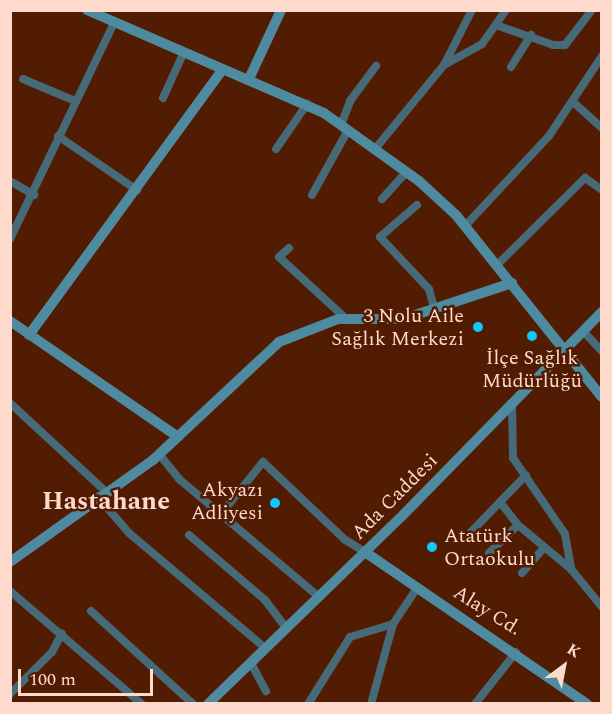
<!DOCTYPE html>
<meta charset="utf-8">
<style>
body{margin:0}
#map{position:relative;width:612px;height:714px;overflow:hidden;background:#511c02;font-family:Spectral,serif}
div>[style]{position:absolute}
.street>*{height:8px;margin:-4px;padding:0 4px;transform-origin:4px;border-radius:4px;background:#466a78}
.secondary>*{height:10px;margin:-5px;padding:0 5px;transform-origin:5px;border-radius:5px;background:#4f8ba0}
.dots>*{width:16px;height:16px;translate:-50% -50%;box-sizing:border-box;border:3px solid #511c02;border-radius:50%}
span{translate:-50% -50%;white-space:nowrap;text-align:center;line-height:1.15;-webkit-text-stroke:5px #511c02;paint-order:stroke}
.poi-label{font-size:20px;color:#fedacc}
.right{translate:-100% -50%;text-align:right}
.left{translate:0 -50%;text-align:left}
.street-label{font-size:20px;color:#fedacc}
.district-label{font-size:26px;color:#fedacc;font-weight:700}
.frame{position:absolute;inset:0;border:12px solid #fedacc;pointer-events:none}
.north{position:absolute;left:534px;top:636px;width:60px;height:60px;-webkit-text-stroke:4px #511c02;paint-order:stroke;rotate:32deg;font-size:16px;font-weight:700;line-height:24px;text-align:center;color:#fedacc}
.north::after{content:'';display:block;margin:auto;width:21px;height:27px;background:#fedacc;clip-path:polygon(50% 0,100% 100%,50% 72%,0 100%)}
.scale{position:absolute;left:18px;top:669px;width:135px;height:27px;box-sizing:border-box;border:3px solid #fedacc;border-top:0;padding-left:8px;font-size:18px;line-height:21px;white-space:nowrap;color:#fedacc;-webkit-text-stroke:4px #511c02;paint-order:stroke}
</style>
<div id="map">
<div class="street">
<div style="left:496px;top:25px;width:60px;rotate:19.3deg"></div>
<div style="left:553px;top:45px;width:12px"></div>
<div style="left:565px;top:45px;width:44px;rotate:-52.4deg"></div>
<div style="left:444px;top:65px;width:43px;rotate:-28.9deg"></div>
<div style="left:482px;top:44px;width:42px;rotate:-54.8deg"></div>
<div style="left:511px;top:67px;width:38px;rotate:-58deg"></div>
<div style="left:23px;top:79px;width:56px;rotate:22.9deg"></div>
<div style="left:163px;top:98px;width:48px;rotate:-65.6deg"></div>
<div style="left:573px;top:102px;width:39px;rotate:42deg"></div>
<div style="left:341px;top:125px;width:26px;rotate:-69deg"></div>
<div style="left:350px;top:101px;width:44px;rotate:-53.4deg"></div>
<div style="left:58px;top:136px;width:96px;rotate:34.4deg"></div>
<div style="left:276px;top:149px;width:55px;rotate:-55.4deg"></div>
<div style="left:375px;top:149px;width:109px;rotate:-50.6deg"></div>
<div style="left:444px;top:65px;width:62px;rotate:-63deg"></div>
<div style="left:10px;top:181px;width:28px;rotate:30deg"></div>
<div style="left:312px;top:195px;width:74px;rotate:-61deg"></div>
<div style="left:382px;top:199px;width:36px;rotate:-48deg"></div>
<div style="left:417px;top:205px;width:49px;rotate:139.1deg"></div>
<div style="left:380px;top:237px;width:71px;rotate:46.7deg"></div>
<div style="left:429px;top:289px;width:20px;rotate:75deg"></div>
<div style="left:465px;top:226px;width:123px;rotate:-47deg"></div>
<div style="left:549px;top:136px;width:96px;rotate:-56.5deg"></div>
<div style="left:10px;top:239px;width:240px;rotate:-64.3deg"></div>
<div style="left:289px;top:248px;width:13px;rotate:138deg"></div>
<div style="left:279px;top:257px;width:90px;rotate:42.7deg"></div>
<div style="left:497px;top:265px;width:124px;rotate:-44.7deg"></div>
<div style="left:585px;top:178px;width:21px;rotate:35deg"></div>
<div style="left:584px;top:332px;width:26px;rotate:47deg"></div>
<div style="left:10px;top:403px;width:129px;rotate:42.8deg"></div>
<div style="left:512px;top:405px;width:53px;rotate:88.9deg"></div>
<div style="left:513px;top:458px;width:92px;rotate:55.6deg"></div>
<div style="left:565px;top:534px;width:36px;rotate:80deg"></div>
<div style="left:571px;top:569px;width:49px;rotate:50.8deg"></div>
<div style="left:159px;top:454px;width:32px;rotate:51deg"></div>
<div style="left:179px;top:479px;width:183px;rotate:40.1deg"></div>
<div style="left:97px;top:496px;width:49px;rotate:49.1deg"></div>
<div style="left:129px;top:533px;width:178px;rotate:40.2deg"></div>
<div style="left:500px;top:502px;width:29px;rotate:52deg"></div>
<div style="left:518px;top:525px;width:69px;rotate:39.7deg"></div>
<div style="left:221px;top:514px;width:67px;rotate:-51.1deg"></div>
<div style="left:263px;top:462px;width:112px;rotate:43.5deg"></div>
<div style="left:344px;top:539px;width:25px;rotate:32deg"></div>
<div style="left:471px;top:532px;width:79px;rotate:-46deg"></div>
<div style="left:189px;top:535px;width:100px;rotate:40.5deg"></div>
<div style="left:265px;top:600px;width:35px;rotate:53deg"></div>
<div style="left:489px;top:553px;width:40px;rotate:-44deg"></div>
<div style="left:522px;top:573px;width:33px;rotate:-49deg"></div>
<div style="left:10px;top:591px;width:174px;rotate:40.6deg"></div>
<div style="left:91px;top:611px;width:138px;rotate:42.4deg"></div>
<div style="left:251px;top:663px;width:32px;rotate:62deg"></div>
<div style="left:10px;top:694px;width:59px;rotate:-45deg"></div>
<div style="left:52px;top:652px;width:21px;rotate:-62deg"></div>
<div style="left:308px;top:704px;width:79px;rotate:-57.9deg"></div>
<div style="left:350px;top:637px;width:45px;rotate:-16.8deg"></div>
<div style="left:371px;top:704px;width:83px;rotate:-74.6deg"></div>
<div style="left:393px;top:624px;width:43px;rotate:-56.3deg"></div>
<div style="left:475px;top:704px;width:66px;rotate:-51.7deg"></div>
</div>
<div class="secondary">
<div style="left:87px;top:10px;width:258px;rotate:23.5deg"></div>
<div style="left:324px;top:113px;width:117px;rotate:35.6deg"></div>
<div style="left:419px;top:181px;width:50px;rotate:42.6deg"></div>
<div style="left:456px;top:215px;width:233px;rotate:51.3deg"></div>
<div style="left:249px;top:79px;width:76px;rotate:-65.1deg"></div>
<div style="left:10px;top:321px;width:204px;rotate:34.6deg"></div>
<div style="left:29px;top:335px;width:329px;rotate:-53.9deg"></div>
<div style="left:365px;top:552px;width:269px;rotate:34.4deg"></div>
<div style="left:10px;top:562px;width:176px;rotate:-35.5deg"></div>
<div style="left:153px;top:460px;width:173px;rotate:-43.1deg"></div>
<div style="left:279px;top:342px;width:63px;rotate:-21.3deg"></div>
<div style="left:338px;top:319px;width:65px"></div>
<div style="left:403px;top:319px;width:115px;rotate:-18.3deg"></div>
<div style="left:208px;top:704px;width:273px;rotate:-44.1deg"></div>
<div style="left:404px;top:514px;width:283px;rotate:-45.6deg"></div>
</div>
<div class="dots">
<div style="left:478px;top:327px;background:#0ecafa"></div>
<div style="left:532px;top:336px;background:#0ecafa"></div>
<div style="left:275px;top:503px;background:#0ecafa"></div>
<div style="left:432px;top:547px;background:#0ecafa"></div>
</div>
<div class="poi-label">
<span class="right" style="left:464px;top:328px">3 Nolu Aile<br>Sağlık Merkezi</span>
<span style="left:532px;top:370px">İlçe Sağlık<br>Müdürlüğü</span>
<span class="right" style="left:263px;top:502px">Akyazı<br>Adliyesi</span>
<span class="left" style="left:444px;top:548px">Atatürk<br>Ortaokulu</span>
</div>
<div class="street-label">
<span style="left:395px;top:497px;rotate:-45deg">Ada Caddesi</span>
<span style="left:487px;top:611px;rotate:32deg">Alay Cd.</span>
</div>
<div class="district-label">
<span style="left:106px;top:502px">Hastahane</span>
</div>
<div class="frame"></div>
<div class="north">K</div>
<div class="scale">100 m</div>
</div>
